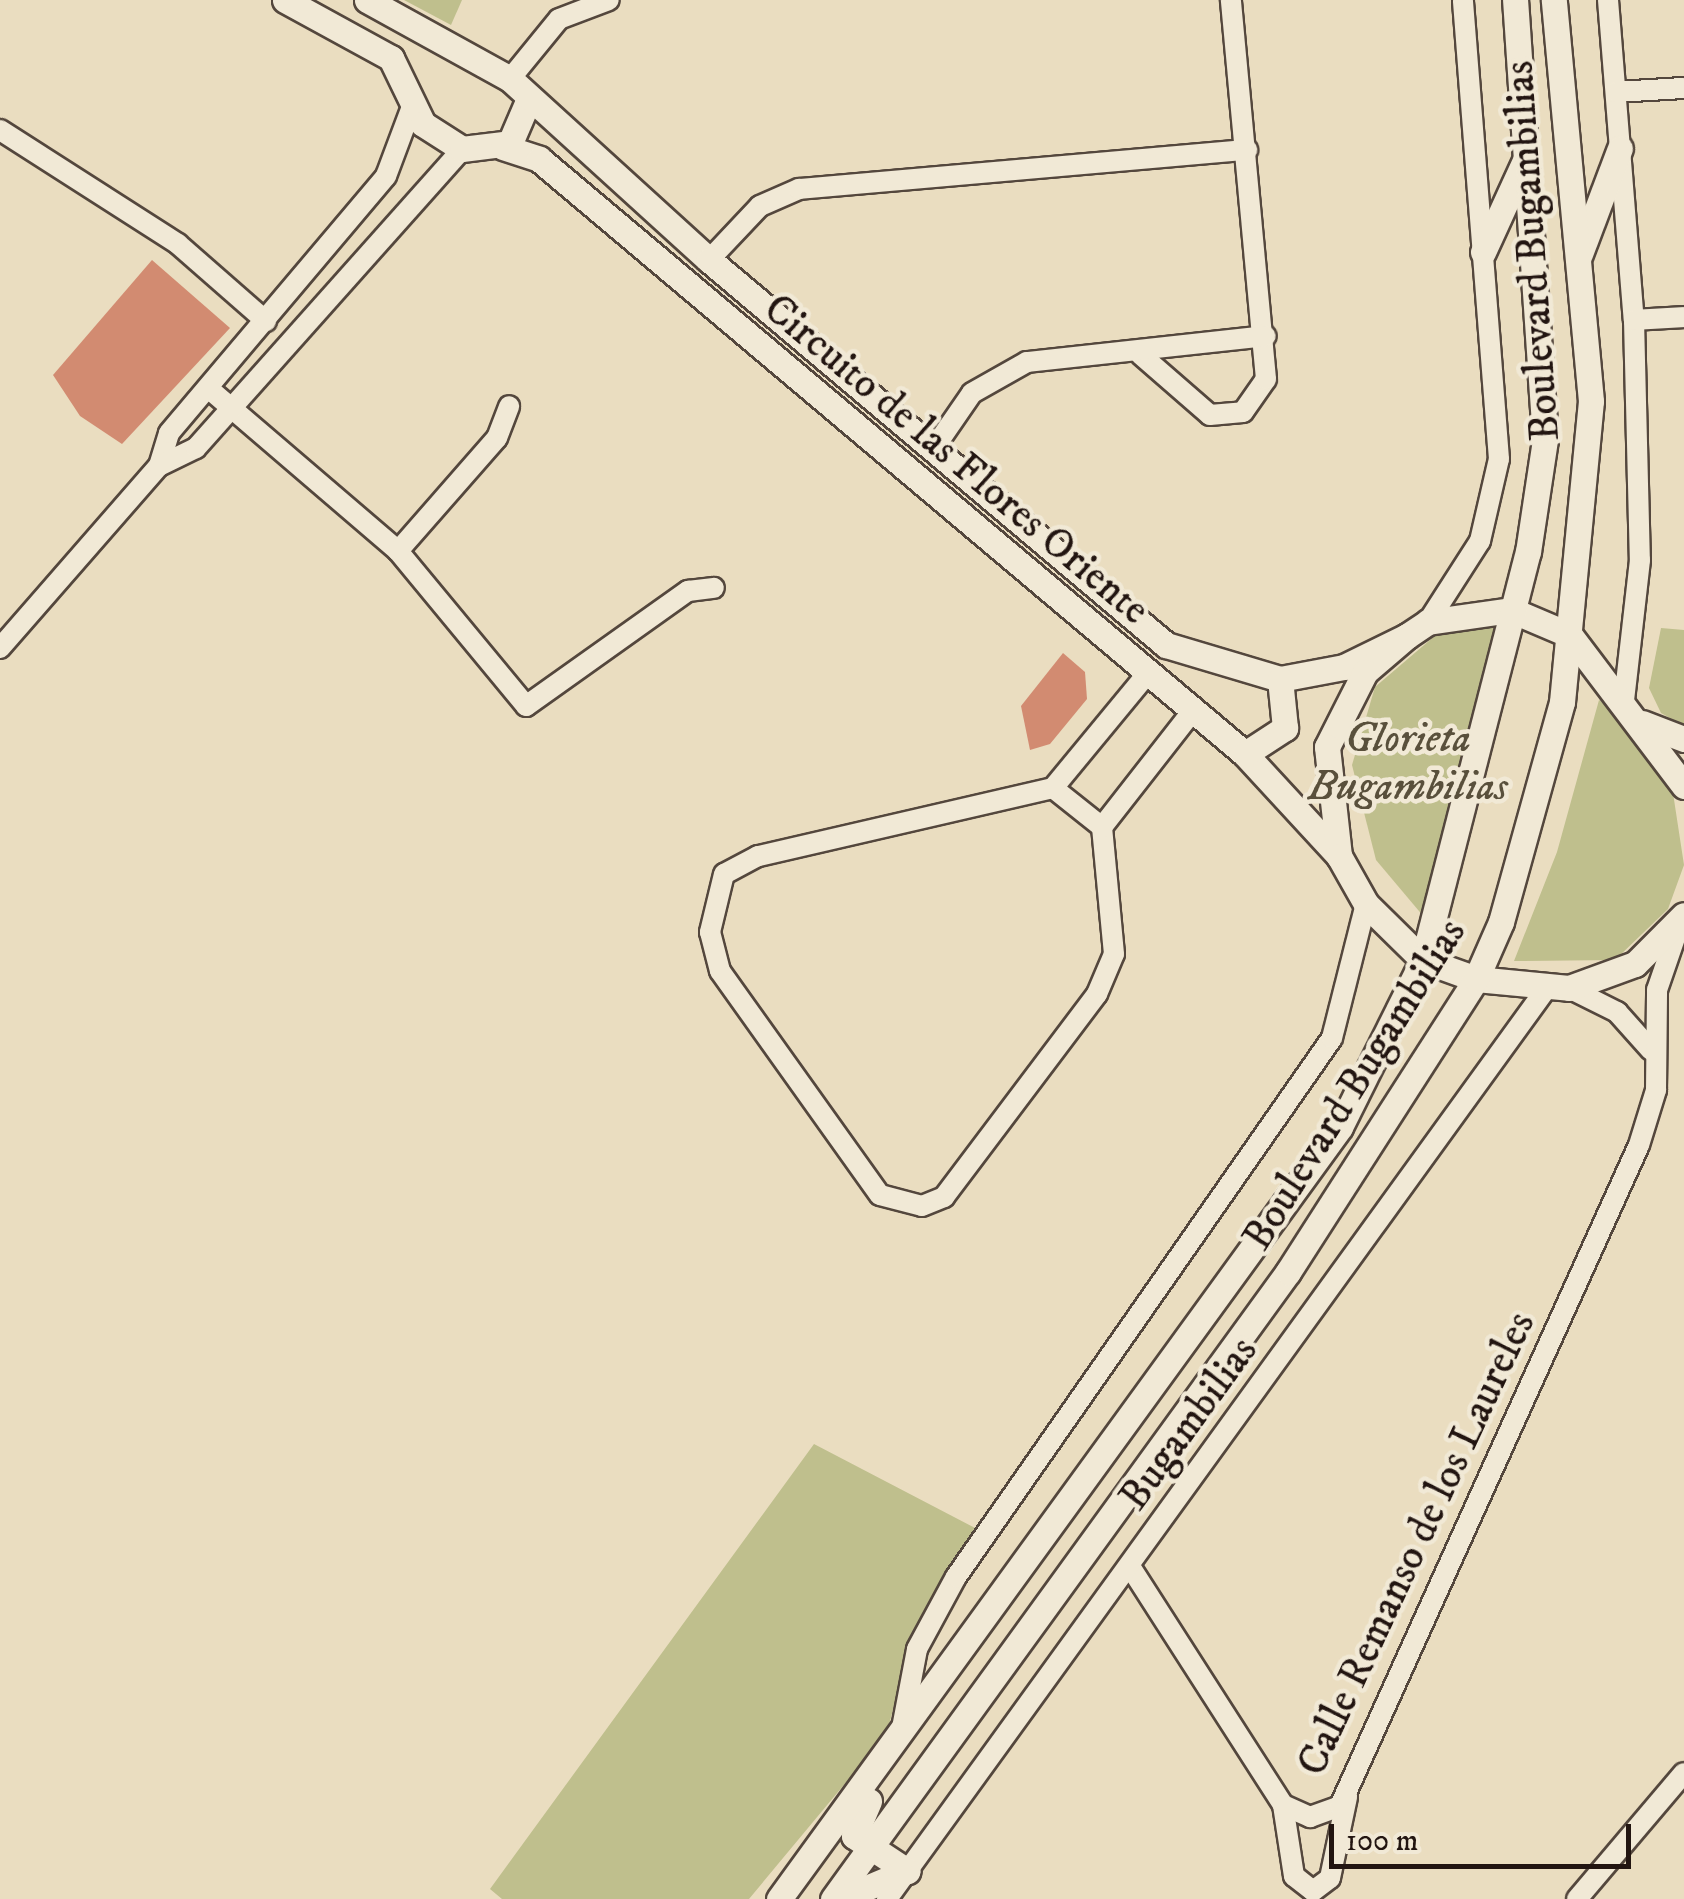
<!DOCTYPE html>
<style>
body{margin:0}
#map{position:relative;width:1684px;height:1899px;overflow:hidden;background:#eaddc0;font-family:"IM FELL DW Pica",serif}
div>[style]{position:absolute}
.green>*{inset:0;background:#bfbf8d}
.building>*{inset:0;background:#d28b71}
.roads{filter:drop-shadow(2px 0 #54473d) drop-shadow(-2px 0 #54473d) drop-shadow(0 2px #54473d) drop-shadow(0 -2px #54473d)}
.minor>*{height:20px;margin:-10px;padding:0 10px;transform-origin:10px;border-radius:10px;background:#f1e9d6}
.tertiary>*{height:25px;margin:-12.5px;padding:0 12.5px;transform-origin:12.5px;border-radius:12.5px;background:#f1e9d6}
span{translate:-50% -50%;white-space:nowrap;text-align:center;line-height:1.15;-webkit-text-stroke:9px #f1e9d6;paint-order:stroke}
.street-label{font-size:42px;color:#221511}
.park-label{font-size:42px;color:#59503c;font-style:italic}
.scale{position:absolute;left:1329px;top:1824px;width:302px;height:45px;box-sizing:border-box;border:5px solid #221511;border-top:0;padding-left:12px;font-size:30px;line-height:35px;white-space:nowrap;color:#221511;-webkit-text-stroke:8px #f1e9d6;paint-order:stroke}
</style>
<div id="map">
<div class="green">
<div style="clip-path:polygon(404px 0,462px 0,451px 25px)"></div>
<div style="clip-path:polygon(1499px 620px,1424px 917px,1376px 860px,1352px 765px,1375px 687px,1444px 628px)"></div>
<div style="clip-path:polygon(1661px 628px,1684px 630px,1684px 726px,1661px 713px,1649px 688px)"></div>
<div style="clip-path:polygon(1599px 700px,1618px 713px,1673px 793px,1684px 865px,1668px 909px,1615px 960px,1514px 961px,1557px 852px)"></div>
<div style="clip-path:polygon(814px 1444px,977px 1529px,912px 1635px,887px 1733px,749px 1899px,502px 1899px,490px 1889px)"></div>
</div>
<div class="building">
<div style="clip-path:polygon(152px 260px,230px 328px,122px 444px,80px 416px,53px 375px)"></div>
<div style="clip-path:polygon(1063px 653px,1085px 672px,1087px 699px,1050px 744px,1030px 750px,1021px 706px)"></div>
</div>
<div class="roads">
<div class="minor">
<div style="left:1608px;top:0;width:321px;rotate:85.4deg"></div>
<div style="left:1634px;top:320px;width:240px;rotate:88.6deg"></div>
<div style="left:1640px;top:560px;width:141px;rotate:96.5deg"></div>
<div style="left:510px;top:79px;width:77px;rotate:-50.8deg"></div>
<div style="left:559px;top:19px;width:53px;rotate:-20.8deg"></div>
<div style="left:1616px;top:92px;width:68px;rotate:-3.4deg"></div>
<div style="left:0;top:130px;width:211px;rotate:32.6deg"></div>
<div style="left:178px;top:244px;width:117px;rotate:41.2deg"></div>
<div style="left:709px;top:260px;width:74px;rotate:-46.6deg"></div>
<div style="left:760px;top:206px;width:43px;rotate:-23.6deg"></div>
<div style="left:799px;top:189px;width:450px;rotate:-5deg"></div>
<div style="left:1634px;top:320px;width:50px;rotate:-3.4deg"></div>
<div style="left:1141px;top:355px;width:91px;rotate:41deg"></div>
<div style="left:1210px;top:415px;width:33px;rotate:-5deg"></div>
<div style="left:1243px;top:412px;width:40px;rotate:-55.1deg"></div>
<div style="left:1266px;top:379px;width:381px;rotate:-95.3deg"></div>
<div style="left:208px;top:388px;width:250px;rotate:40.6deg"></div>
<div style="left:398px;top:551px;width:201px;rotate:50.4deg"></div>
<div style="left:526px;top:706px;width:199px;rotate:-35.4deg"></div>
<div style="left:688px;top:591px;width:26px;rotate:-7deg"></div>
<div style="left:932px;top:451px;width:70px;rotate:-55.4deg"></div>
<div style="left:972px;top:393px;width:63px;rotate:-29.4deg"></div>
<div style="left:1027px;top:362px;width:240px;rotate:-6.2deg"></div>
<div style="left:159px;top:466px;width:34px;rotate:-73deg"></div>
<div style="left:169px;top:433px;width:336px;rotate:-49.8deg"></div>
<div style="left:386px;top:176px;width:74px;rotate:-69.4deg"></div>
<div style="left:398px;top:551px;width:150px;rotate:-48.8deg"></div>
<div style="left:497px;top:438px;width:34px;rotate:-69deg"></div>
<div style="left:1428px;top:622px;width:96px;rotate:-57.3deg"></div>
<div style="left:1480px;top:541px;width:84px;rotate:-77deg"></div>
<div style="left:1499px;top:459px;width:460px;rotate:-94.5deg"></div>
<div style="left:0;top:648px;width:242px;rotate:-48.9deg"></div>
<div style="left:159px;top:466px;width:41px;rotate:-25.9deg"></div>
<div style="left:196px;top:448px;width:400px;rotate:-48.3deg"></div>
<div style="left:1147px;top:674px;width:148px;rotate:129.5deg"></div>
<div style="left:1053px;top:788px;width:303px;rotate:167deg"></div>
<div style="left:758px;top:856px;width:38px;rotate:152deg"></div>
<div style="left:724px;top:874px;width:60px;rotate:103.6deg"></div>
<div style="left:710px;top:932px;width:40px;rotate:75.6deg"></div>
<div style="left:720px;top:971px;width:275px;rotate:54.5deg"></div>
<div style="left:880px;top:1195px;width:43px;rotate:14.7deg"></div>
<div style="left:922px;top:1206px;width:24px;rotate:-22deg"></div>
<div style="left:944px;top:1197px;width:254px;rotate:-53deg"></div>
<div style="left:1097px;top:994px;width:43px;rotate:-67deg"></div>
<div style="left:1114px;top:954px;width:128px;rotate:-95.4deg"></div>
<div style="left:1102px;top:827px;width:145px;rotate:-52deg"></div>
<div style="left:1053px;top:788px;width:63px;rotate:38.5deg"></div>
<div style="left:1569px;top:988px;width:54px;rotate:26.6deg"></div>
<div style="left:1617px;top:1012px;width:51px;rotate:48.2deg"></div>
<div style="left:1131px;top:1568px;width:282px;rotate:57.3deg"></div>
<div style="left:1283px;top:1805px;width:30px;rotate:24deg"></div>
<div style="left:1310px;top:1817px;width:32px;rotate:-20deg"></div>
<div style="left:1340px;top:1806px;width:725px;rotate:-65.66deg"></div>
<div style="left:1639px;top:1145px;width:58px;rotate:-72.8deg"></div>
<div style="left:1656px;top:1090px;width:100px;rotate:-89.4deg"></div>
<div style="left:1657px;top:990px;width:68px;rotate:-71deg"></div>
<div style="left:902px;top:1728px;width:80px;rotate:-79.2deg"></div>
<div style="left:917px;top:1649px;width:82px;rotate:-61.6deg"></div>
<div style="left:956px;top:1577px;width:657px;rotate:-55.1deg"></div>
<div style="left:1332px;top:1038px;width:138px;rotate:-75.8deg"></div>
<div style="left:1283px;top:1805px;width:72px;rotate:81.2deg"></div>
<div style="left:1294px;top:1876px;width:24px;rotate:38deg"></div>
<div style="left:1313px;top:1891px;width:21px;rotate:-37deg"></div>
<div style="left:1330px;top:1878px;width:83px;rotate:-78.1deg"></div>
<div style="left:887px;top:1899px;width:1124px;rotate:-54.09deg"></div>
<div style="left:1577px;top:1899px;width:165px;rotate:-49.7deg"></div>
</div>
<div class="tertiary">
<div style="left:285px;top:0;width:121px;rotate:28.7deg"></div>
<div style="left:391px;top:58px;width:73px;rotate:64.1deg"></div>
<div style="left:423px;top:124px;width:46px;rotate:32.7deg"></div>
<div style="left:462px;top:149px;width:48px;rotate:-7.1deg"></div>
<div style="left:510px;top:143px;width:46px;rotate:-66.8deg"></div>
<div style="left:367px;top:0;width:163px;rotate:28.9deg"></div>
<div style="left:510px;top:79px;width:269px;rotate:42.3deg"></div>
<div style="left:709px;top:260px;width:598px;rotate:40.11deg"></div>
<div style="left:1166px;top:645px;width:119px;rotate:16.6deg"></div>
<div style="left:1280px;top:679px;width:65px;rotate:-10.6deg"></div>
<div style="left:1344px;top:667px;width:70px;rotate:-26.2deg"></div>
<div style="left:503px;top:147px;width:38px;rotate:18deg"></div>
<div style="left:539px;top:159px;width:923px;rotate:40.12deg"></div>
<div style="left:1245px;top:754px;width:139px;rotate:47.3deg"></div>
<div style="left:1483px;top:252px;width:103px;rotate:-65.4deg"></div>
<div style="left:1580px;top:254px;width:113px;rotate:-69.3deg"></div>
<div style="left:1642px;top:723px;width:45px;rotate:20.9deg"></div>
<div style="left:1245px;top:754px;width:48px;rotate:-33deg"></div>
<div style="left:1285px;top:728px;width:49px;rotate:-95.8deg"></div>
<div style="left:1684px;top:786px;width:189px;rotate:-127.1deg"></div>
<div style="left:1570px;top:635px;width:64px;rotate:-157deg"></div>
<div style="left:1511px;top:610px;width:84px;rotate:171.8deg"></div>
<div style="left:1428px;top:622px;width:25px;rotate:146deg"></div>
<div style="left:1407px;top:636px;width:55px;rotate:139.4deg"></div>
<div style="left:1365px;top:672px;width:84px;rotate:116.9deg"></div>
<div style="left:1327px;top:747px;width:110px;rotate:83.7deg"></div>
<div style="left:1339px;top:856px;width:55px;rotate:60.6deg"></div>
<div style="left:1366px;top:904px;width:80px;rotate:44.5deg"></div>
<div style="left:1423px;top:960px;width:56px;rotate:19.7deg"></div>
<div style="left:1476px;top:979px;width:93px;rotate:5.5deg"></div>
<div style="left:1569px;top:988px;width:70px;rotate:-20deg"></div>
<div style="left:1635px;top:964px;width:69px;rotate:-45deg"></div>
<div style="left:869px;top:1801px;width:38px;rotate:113deg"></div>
<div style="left:854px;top:1836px;width:64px;rotate:33.4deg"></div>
<div style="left:779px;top:1899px;width:954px;rotate:-53.99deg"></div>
<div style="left:1340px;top:1127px;width:186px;rotate:-63.6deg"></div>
<div style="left:1423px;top:960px;width:421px;rotate:-75.6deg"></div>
<div style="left:1528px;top:552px;width:114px;rotate:-81.4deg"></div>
<div style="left:1545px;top:439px;width:440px;rotate:-93.9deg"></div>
<div style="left:833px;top:1899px;width:775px;rotate:-54.03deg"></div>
<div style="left:1288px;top:1272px;width:348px;rotate:-57.3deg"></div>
<div style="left:1476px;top:979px;width:62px;rotate:-66.3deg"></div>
<div style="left:1501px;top:922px;width:228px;rotate:-74.5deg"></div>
<div style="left:1562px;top:702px;width:302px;rotate:-84.5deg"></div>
<div style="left:1591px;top:401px;width:403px;rotate:-95.3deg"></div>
<div style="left:840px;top:1899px;width:73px;rotate:-22.7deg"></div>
</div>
</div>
<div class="street-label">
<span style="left:1533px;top:251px;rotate:-94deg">Boulevard Bugambilias</span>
<span style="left:956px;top:460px;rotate:40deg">Circuito de las Flores Oriente</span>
<span style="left:1355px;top:1085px;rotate:-58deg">Boulevard Bugambilias</span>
<span style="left:1189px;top:1424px;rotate:-54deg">Bugambilias</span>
<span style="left:1417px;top:1544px;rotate:-65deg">Calle Remanso de los Laureles</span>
</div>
<div class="park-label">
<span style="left:1408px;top:763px">Glorieta<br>Bugambilias</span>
</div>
<div class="scale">100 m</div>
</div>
